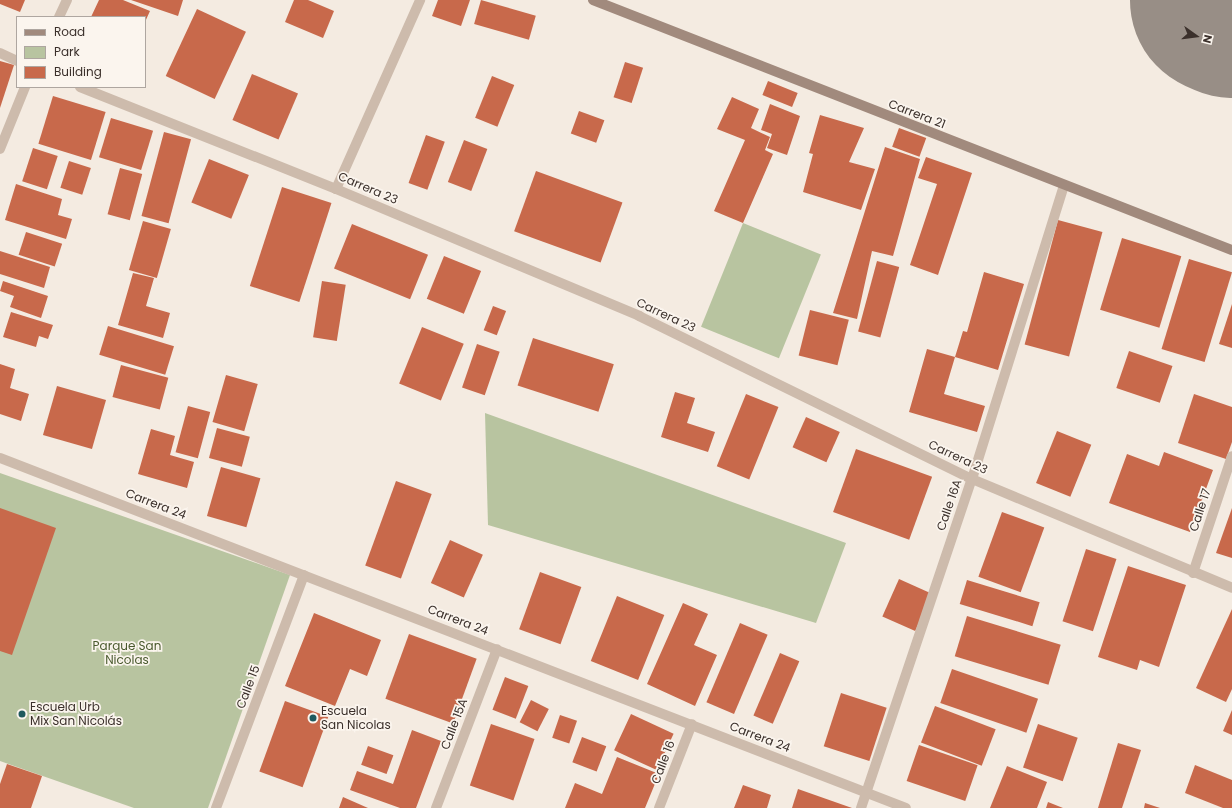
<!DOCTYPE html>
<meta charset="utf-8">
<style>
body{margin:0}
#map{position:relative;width:1232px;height:808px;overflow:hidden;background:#f4ebe1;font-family:Poppins,sans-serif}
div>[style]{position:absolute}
.green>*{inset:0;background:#b8c4a0;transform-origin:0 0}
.taxiway>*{height:75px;margin:-37.5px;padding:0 37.5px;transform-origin:37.5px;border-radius:37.5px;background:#988e86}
.runway>*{height:187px;margin:-93.5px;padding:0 93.5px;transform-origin:93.5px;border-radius:93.5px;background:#988e86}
.building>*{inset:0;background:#c8694b;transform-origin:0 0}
.street>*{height:10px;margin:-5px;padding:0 5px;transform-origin:5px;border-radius:5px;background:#cdbbac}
.secondary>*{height:10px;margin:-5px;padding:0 5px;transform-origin:5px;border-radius:5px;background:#a18a7d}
.dots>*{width:11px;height:11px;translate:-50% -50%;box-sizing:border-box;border:2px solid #fbf5ee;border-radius:50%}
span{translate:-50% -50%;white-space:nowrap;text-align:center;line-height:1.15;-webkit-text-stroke:3.5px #fbf5ee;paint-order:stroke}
.street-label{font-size:12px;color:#3b302b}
.park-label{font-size:12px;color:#4a5a2e}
.poi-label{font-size:12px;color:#3b302b}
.left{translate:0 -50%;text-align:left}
.legend{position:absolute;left:16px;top:16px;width:130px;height:72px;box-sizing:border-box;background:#fbf5ee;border:1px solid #aea6a0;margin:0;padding:5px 7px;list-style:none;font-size:12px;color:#3b302b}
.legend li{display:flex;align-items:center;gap:8px;height:20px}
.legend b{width:20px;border:1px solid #aea6a0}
.north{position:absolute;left:1176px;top:16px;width:40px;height:40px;-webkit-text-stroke:3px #fbf5ee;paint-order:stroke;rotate:104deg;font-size:11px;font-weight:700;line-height:16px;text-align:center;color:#3b302b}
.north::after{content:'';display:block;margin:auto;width:14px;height:18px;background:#3b302b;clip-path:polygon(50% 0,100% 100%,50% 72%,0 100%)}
</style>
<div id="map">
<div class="green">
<div style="left:743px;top:223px;width:84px;height:112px;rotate:22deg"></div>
<div style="clip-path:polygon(485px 413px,846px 543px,816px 623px,488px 525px)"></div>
<div style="clip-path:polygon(0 473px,290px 575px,208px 808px,134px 808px,0 761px)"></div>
</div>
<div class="taxiway">
<div style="left:1230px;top:0;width:2px;rotate:27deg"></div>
</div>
<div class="runway">
<div style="left:1223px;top:0;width:10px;rotate:24deg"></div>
</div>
<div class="building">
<div style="clip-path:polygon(0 0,25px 0,20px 12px,0 4px)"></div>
<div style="clip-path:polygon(99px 0,123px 0,150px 11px,145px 22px,145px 17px,91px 17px)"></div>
<div style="clip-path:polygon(131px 0,183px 0,178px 16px)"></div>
<div style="clip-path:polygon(294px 0,308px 0,334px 11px,323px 38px,285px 22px)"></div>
<div style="clip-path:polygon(438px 0,470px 0,461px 26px,432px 16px)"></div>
<div style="left:481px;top:0;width:57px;height:25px;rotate:16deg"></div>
<div style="left:197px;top:9px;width:54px;height:74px;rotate:25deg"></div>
<div style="clip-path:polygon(0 61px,14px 65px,0 108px)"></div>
<div style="left:625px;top:62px;width:19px;height:37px;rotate:18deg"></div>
<div style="left:252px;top:74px;width:50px;height:50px;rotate:23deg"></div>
<div style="left:492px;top:76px;width:24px;height:45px;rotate:22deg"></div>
<div style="left:768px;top:81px;width:32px;height:15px;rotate:22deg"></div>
<div style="left:53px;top:96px;width:55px;height:50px;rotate:17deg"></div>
<div style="clip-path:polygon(732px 97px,759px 109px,751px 128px,770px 137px,765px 150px,773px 154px,743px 223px,714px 211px,745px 140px,717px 129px)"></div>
<div style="clip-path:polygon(770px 104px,800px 116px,787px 155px,767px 148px,772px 134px,761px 130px)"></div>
<div style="left:579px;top:111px;width:27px;height:24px;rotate:20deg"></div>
<div style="clip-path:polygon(820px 115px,864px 128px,849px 162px,875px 169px,861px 210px,803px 192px,813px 154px,809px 153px)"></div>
<div style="left:111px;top:118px;width:44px;height:41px;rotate:17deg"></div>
<div style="left:899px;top:128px;width:29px;height:20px;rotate:20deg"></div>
<div style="left:164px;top:132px;width:28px;height:87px;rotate:15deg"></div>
<div style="left:426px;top:135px;width:20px;height:51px;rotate:20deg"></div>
<div style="left:464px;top:140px;width:25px;height:45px;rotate:21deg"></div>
<div style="clip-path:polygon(885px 147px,920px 159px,893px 256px,872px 251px,857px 319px,833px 313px)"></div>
<div style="left:33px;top:148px;width:26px;height:35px;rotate:18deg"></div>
<div style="clip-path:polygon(926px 157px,972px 173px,938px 275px,910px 265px,937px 184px,918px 178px)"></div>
<div style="left:209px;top:159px;width:43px;height:47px;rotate:22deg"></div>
<div style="left:69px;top:161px;width:23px;height:28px;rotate:18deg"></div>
<div style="left:120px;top:168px;width:23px;height:48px;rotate:15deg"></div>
<div style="left:536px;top:171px;width:92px;height:64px;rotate:20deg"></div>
<div style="clip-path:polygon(16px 184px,62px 199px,58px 215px,72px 219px,66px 239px,5px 220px)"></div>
<div style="left:282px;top:187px;width:52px;height:104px;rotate:18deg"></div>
<div style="left:1058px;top:220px;width:46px;height:129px;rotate:15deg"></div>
<div style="left:143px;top:221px;width:29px;height:51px;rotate:16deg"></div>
<div style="left:352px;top:224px;width:82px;height:48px;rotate:22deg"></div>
<div style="left:26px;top:232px;width:38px;height:24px;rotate:18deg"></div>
<div style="left:1122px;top:238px;width:62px;height:75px;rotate:17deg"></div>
<div style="clip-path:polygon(0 251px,50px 267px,44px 288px,0 274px)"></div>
<div style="left:444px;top:256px;width:40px;height:46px;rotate:22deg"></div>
<div style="left:1189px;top:259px;width:45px;height:94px;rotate:17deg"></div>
<div style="left:877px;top:261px;width:23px;height:73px;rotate:15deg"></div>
<div style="clip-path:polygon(984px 272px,1024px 284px,998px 370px,955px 357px,963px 331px,967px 332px)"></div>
<div style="clip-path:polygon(133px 273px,154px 278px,146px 306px,170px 313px,163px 338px,118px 325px)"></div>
<div style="clip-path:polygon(3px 281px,48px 296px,41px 318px,10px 307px,14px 296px,0 291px)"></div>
<div style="left:322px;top:281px;width:24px;height:57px;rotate:9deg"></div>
<div style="clip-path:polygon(1232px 304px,1232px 348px,1219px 344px)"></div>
<div style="left:493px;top:306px;width:14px;height:26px;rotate:21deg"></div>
<div style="left:810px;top:310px;width:40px;height:47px;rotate:14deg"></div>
<div style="clip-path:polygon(11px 312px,53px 325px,48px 339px,39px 336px,36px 347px,3px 337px)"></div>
<div style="left:108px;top:326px;width:69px;height:30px;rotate:17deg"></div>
<div style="left:422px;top:327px;width:45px;height:61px;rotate:22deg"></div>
<div style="left:533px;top:338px;width:85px;height:50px;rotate:18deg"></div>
<div style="left:477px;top:344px;width:24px;height:46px;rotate:19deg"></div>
<div style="clip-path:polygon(927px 349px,955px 357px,944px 394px,985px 406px,977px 432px,909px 412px)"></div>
<div style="left:1129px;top:351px;width:46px;height:39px;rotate:19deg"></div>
<div style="clip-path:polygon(0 364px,15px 369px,10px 388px,29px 394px,21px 421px,0 414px)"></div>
<div style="left:121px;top:365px;width:49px;height:33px;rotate:15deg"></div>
<div style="left:226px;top:375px;width:33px;height:49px;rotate:16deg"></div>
<div style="left:57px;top:386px;width:51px;height:51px;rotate:16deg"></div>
<div style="clip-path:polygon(675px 392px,695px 398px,687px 423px,715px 432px,708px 452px,661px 437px)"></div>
<div style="left:746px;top:394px;width:35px;height:78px;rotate:22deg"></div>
<div style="clip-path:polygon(1194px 394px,1232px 407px,1232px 442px,1226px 459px,1178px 443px)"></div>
<div style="left:188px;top:406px;width:23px;height:48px;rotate:15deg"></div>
<div style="left:806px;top:417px;width:37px;height:33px;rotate:24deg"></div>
<div style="left:217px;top:428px;width:34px;height:31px;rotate:15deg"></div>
<div style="clip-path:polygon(151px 429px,175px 436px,170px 455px,194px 462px,187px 488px,138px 474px)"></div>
<div style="left:1057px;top:431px;width:37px;height:56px;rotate:22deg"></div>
<div style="left:856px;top:449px;width:81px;height:67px;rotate:20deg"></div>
<div style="clip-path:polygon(1164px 452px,1213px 470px,1190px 532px,1109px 503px,1127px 454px,1159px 466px)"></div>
<div style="left:221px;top:467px;width:41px;height:51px;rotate:16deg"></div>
<div style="left:396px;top:481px;width:38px;height:90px;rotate:20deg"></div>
<div style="clip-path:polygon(0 508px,56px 528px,12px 655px,0 651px)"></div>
<div style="clip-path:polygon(1232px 508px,1232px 558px,1216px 553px)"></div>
<div style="left:1002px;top:512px;width:45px;height:69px;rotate:20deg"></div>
<div style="left:450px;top:540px;width:36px;height:47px;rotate:24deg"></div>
<div style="left:1086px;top:549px;width:32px;height:76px;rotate:18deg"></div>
<div style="clip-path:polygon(1128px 566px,1186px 585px,1159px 667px,1140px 660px,1137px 670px,1098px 657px)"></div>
<div style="left:540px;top:572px;width:44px;height:61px;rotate:20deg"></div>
<div style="left:899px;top:579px;width:36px;height:41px;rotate:24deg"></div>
<div style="left:967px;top:580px;width:76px;height:25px;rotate:17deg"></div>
<div style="left:617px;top:596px;width:51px;height:70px;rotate:22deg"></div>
<div style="clip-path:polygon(683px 603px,708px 614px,694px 645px,717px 655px,695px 706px,647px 684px)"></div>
<div style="clip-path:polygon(1232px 609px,1232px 689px,1226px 702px,1196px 688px)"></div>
<div style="clip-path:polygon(314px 613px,381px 640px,367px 676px,350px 669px,335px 706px,285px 686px)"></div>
<div style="left:967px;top:616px;width:98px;height:42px;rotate:17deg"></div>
<div style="left:740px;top:623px;width:30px;height:86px;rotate:23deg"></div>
<div style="left:409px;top:634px;width:72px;height:69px;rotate:20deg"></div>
<div style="left:780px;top:653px;width:21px;height:68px;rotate:23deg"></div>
<div style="left:952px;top:669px;width:91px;height:36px;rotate:19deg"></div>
<div style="left:505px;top:677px;width:25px;height:35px;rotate:21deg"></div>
<div style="left:841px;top:693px;width:48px;height:56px;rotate:18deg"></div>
<div style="left:531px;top:700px;width:20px;height:25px;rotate:27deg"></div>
<div style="left:285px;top:701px;width:46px;height:75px;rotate:20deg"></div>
<div style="left:935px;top:706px;width:65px;height:39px;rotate:21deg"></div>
<div style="clip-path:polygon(1232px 710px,1232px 735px,1223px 731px)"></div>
<div style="left:631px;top:714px;width:47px;height:40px;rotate:25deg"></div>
<div style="left:560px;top:715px;width:18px;height:24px;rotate:19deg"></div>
<div style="left:491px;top:724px;width:46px;height:65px;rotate:19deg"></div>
<div style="left:1038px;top:724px;width:42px;height:46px;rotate:19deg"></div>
<div style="clip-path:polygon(412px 730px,441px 741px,416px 808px,400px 808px,350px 790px,357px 771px,393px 784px)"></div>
<div style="left:582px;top:737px;width:26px;height:27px;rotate:21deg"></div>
<div style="clip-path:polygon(1118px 743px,1141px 750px,1122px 808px,1098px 808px)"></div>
<div style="left:919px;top:745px;width:62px;height:38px;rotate:19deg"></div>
<div style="left:368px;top:746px;width:27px;height:20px;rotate:20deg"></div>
<div style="clip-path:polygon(617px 757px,659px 774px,645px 808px,565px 808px,575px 783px,602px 794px)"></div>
<div style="clip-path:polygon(7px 764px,42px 776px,31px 808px,0 808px,0 784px)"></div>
<div style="clip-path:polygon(1195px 765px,1232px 780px,1232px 808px,1223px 808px,1185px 793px)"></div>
<div style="clip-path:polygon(1007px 766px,1047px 782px,1037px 808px,990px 808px)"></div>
<div style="clip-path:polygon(743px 785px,771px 795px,767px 808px,734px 808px)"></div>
<div style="clip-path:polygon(798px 789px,852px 808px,792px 808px)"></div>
<div style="clip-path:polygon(343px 797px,368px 808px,339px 808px)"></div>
<div style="clip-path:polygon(1048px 802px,1063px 808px,1046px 808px)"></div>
<div style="clip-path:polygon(1145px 803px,1160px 808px,1144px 808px)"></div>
</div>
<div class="street">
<div style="left:59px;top:17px;width:19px;rotate:-65deg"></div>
<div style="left:0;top:53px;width:19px;rotate:25deg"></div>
<div style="left:80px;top:87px;width:276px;rotate:21.7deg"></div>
<div style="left:336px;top:189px;width:329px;rotate:22.7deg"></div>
<div style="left:639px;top:316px;width:371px;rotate:26.1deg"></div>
<div style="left:972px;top:479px;width:282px;rotate:22.7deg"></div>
<div style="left:0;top:149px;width:67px;rotate:-68deg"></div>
<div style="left:336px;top:189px;width:207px;rotate:-66deg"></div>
<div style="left:0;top:458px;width:971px;rotate:21.12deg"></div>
<div style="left:1193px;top:573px;width:123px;rotate:-71.6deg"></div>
<div style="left:216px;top:808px;width:249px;rotate:-69.3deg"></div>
<div style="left:436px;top:808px;width:170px;rotate:-69deg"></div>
<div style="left:659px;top:808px;width:90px;rotate:-68.6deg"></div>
<div style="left:861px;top:808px;width:347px;rotate:-71.4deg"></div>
<div style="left:972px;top:479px;width:307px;rotate:-72.6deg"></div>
</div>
<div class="secondary">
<div style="left:593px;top:0;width:686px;rotate:21.37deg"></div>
</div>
<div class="dots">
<div style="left:22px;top:714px;background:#1f5a5e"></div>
<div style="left:313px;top:718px;background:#1f5a5e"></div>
</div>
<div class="street-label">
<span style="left:917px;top:114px;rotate:21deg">Carrera 21</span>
<span style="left:368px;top:188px;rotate:23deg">Carrera 23</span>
<span style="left:666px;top:315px;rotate:25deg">Carrera 23</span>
<span style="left:958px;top:457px;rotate:25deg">Carrera 23</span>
<span style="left:156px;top:504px;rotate:21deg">Carrera 24</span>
<span style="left:949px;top:505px;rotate:-71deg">Calle 16A</span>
<span style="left:1200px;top:510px;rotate:-72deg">Calle 17</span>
<span style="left:458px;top:620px;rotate:21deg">Carrera 24</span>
<span style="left:248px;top:687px;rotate:-69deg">Calle 15</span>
<span style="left:454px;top:724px;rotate:-69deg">Calle 15A</span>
<span style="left:760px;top:737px;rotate:21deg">Carrera 24</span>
<span style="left:663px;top:762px;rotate:-69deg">Calle 16</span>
</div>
<div class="park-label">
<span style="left:127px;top:653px">Parque San<br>Nicolas</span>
</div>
<div class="poi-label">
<span class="left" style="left:30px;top:714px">Escuela Urb<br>Mix San Nicolás</span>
<span class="left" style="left:321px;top:718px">Escuela<br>San Nicolas</span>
</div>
<ul class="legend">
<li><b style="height:5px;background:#a18a7d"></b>Road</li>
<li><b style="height:11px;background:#b8c4a0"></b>Park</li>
<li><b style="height:11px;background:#c8694b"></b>Building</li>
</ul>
<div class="north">N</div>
</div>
